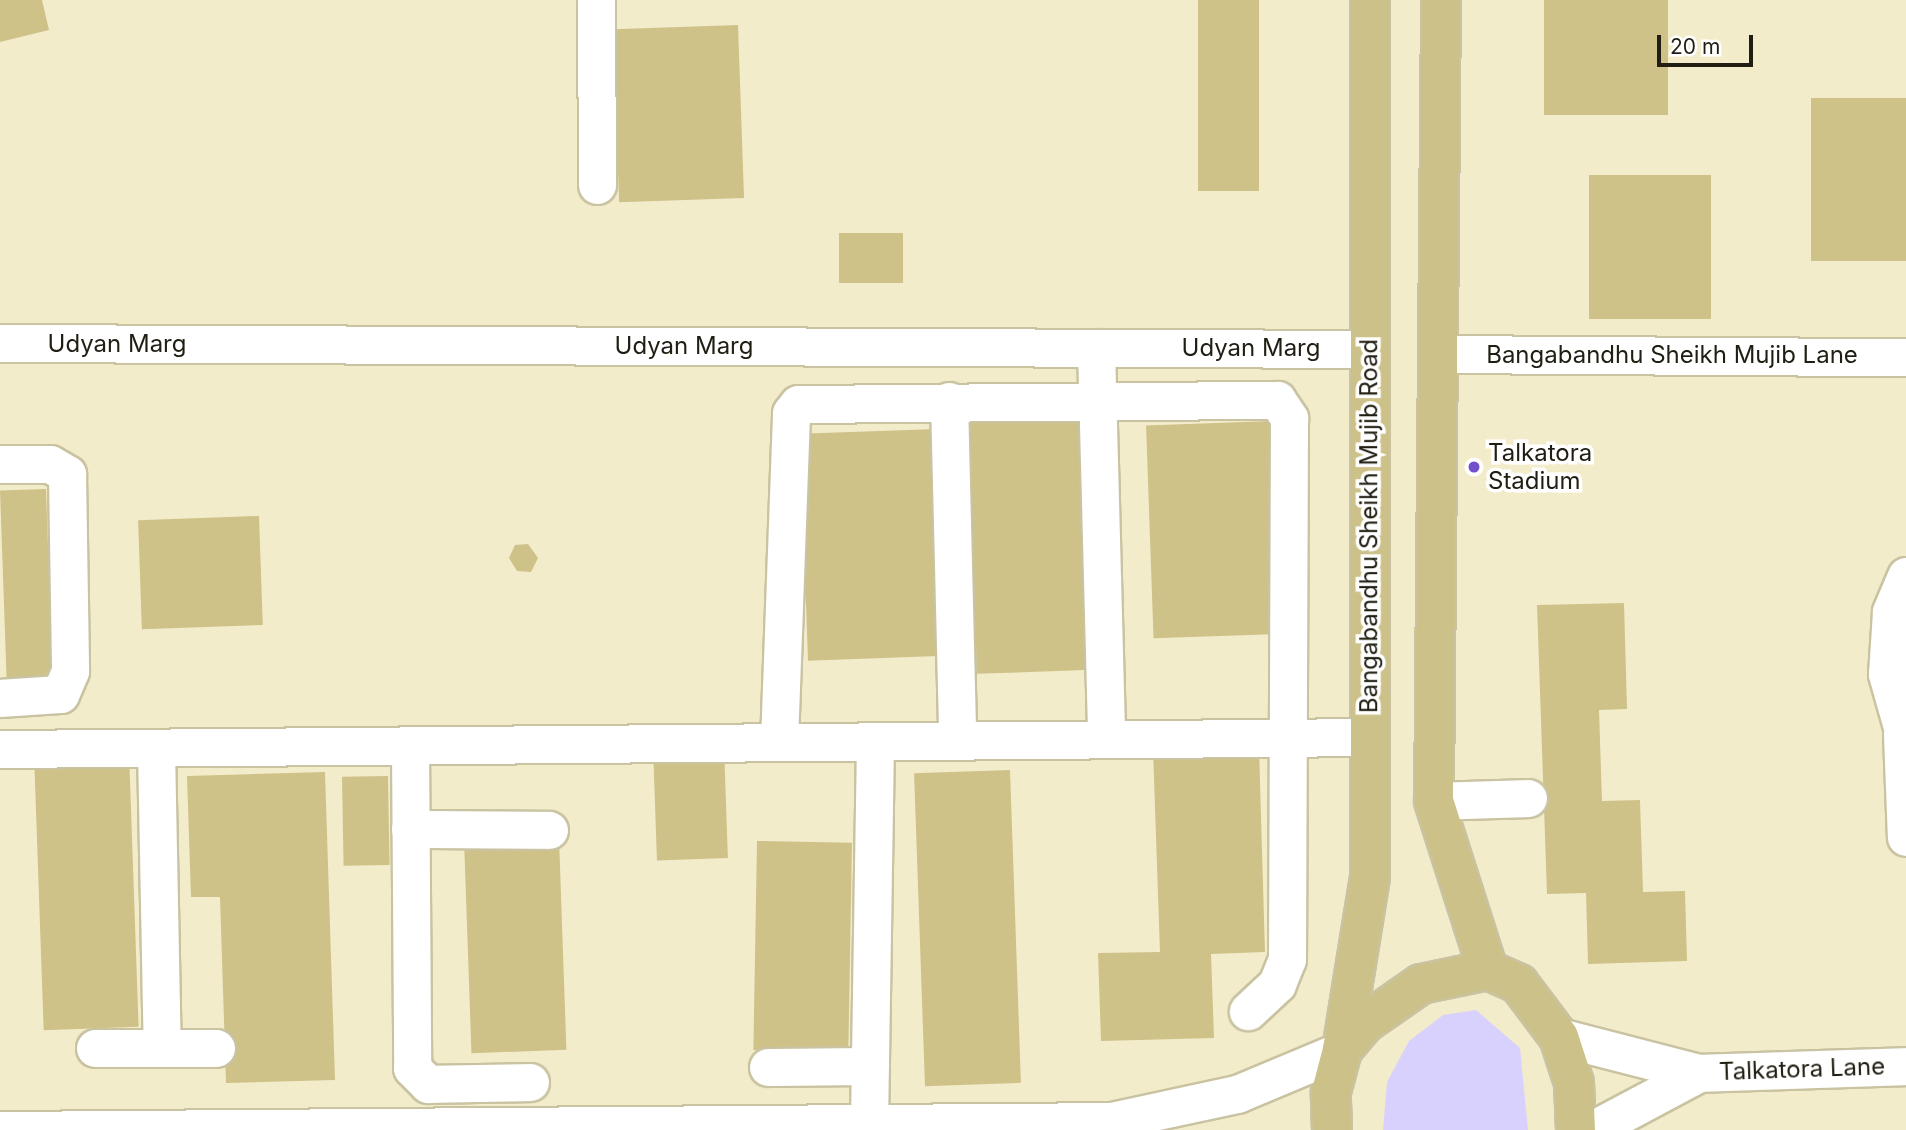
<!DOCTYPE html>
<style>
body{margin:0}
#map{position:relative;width:1906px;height:1130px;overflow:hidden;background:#f3eccb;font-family:Inter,sans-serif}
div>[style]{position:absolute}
.green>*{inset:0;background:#d8d1fd}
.building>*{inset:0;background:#cec289;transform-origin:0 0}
.roads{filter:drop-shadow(2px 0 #c9c3a2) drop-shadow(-2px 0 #c9c3a2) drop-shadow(0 2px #c9c3a2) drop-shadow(0 -2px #c9c3a2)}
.minor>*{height:37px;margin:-18.5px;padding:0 18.5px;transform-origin:18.5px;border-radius:18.5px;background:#fff}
.major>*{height:38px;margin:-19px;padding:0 19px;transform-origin:19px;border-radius:19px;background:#ccc189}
.dots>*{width:19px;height:19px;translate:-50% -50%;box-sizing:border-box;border:4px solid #fff;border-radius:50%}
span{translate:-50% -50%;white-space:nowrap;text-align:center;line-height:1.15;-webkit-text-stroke:7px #fff;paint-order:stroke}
.street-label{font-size:24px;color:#201e12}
.poi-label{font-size:24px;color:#201e12}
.left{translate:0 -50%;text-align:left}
.scale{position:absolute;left:1657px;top:35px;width:96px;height:32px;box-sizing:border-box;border:4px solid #201e12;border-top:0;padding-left:9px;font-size:21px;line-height:24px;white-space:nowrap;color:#201e12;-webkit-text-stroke:5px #fff;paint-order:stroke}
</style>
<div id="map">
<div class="green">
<div style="clip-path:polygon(1476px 1010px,1520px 1048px,1528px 1130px,1383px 1130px,1387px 1082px,1409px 1041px,1443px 1015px)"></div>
</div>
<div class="building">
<div style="clip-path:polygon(0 0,42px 0,49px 30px,0 42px)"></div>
<div style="left:1198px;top:0;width:61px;height:191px"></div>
<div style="left:1544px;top:0;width:124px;height:115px"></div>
<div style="left:738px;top:25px;width:173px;height:125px;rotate:88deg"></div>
<div style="left:1906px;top:98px;width:163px;height:95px;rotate:90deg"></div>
<div style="left:1589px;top:175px;width:122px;height:144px"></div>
<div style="left:839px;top:233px;width:64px;height:50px"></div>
<div style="left:1083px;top:415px;width:255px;height:115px;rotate:88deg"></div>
<div style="left:1273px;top:421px;width:213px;height:127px;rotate:88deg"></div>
<div style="left:937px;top:429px;width:227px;height:137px;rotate:88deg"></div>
<div style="left:46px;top:489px;width:191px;height:46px;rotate:88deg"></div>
<div style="left:259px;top:516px;width:109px;height:121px;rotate:88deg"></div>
<div style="clip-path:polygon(528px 544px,538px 558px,531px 572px,517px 571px,509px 558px,515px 545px)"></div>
<div style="clip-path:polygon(1624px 603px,1627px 709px,1599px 710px,1602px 801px,1640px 800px,1643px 892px,1685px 891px,1687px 961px,1588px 964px,1586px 893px,1547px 894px,1537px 605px)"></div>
<div style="left:724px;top:746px;width:112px;height:71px;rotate:88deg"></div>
<div style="clip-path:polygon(1259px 748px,1265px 952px,1211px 954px,1214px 1038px,1101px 1041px,1098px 953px,1160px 952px,1153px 750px)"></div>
<div style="left:129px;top:752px;width:275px;height:95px;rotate:88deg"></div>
<div style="left:1010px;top:770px;width:313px;height:96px;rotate:88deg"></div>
<div style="clip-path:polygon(325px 772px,335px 1080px,226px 1083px,220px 897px,191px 897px,187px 776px)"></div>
<div style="left:388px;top:776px;width:89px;height:46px;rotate:89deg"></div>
<div style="left:559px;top:838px;width:212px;height:95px;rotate:88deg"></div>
<div style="left:757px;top:841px;width:95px;height:209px;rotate:1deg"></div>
</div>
<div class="roads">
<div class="minor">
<div style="left:596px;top:0;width:185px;rotate:89.7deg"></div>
<div style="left:0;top:343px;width:1369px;rotate:0.25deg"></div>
<div style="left:1096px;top:348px;width:391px;rotate:88.5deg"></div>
<div style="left:1438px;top:354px;width:468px;rotate:0.4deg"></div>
<div style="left:949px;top:401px;width:339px;rotate:88.6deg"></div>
<div style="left:0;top:464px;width:50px"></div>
<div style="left:50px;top:464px;width:20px;rotate:30deg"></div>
<div style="left:67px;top:474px;width:197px;rotate:89.1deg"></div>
<div style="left:70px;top:671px;width:25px;rotate:113deg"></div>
<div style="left:60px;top:694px;width:60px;rotate:176.2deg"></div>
<div style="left:1906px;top:576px;width:39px;rotate:113deg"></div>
<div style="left:1891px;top:612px;width:62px;rotate:93.7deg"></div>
<div style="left:1887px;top:674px;width:70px;rotate:74.2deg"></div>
<div style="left:1902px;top:735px;width:102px;rotate:87.8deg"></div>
<div style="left:779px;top:742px;width:329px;rotate:-87.9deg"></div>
<div style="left:791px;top:413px;width:11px;rotate:-52deg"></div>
<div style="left:798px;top:404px;width:479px;rotate:-0.5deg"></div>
<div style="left:1277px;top:400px;width:22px;rotate:56deg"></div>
<div style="left:1289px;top:418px;width:541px;rotate:90.21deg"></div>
<div style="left:1287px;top:959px;width:27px;rotate:112deg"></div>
<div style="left:1277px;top:984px;width:40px;rotate:137deg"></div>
<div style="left:410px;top:745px;width:323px;rotate:89.6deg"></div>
<div style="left:412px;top:1068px;width:23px;rotate:45deg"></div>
<div style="left:428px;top:1084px;width:102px;rotate:-1.1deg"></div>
<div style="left:156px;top:748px;width:300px;rotate:88.9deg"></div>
<div style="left:162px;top:1048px;width:54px"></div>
<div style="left:0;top:749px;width:1368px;rotate:-0.5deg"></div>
<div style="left:1434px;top:801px;width:94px;rotate:-1.8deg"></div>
<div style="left:410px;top:829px;width:139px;rotate:0.4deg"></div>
<div style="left:1559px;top:1037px;width:145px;rotate:14.4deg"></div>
<div style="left:1699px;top:1073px;width:121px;rotate:152deg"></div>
<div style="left:95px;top:1048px;width:67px"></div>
<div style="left:768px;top:1067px;width:102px;rotate:-0.6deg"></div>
<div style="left:1699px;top:1073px;width:207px;rotate:-1.9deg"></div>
<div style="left:869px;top:1123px;width:382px;rotate:-89.1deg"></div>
<div style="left:0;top:1130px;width:1111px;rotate:-0.46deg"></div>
<div style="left:1111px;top:1121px;width:129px;rotate:-12.1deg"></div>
<div style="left:1237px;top:1094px;width:114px;rotate:-22.7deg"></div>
</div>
<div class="major">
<div style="left:1441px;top:0;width:801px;rotate:90.5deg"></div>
<div style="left:1434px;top:801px;width:177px;rotate:72.3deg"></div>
<div style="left:1342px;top:1050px;width:174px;rotate:-80.8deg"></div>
<div style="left:1370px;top:878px;width:878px;rotate:-90deg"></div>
<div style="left:1332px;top:1130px;width:38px;rotate:-92deg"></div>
<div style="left:1331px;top:1092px;width:43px;rotate:-75.3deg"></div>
<div style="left:1342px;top:1050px;width:35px;rotate:-50deg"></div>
<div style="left:1365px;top:1023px;width:68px;rotate:-34.9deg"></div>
<div style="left:1421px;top:984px;width:68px;rotate:-11.8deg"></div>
<div style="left:1488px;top:970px;width:34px;rotate:24deg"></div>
<div style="left:1519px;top:984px;width:66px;rotate:53deg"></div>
<div style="left:1559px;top:1037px;width:48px;rotate:71.9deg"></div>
<div style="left:1574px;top:1083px;width:47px;rotate:87.6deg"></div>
</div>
</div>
<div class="dots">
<div style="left:1474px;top:467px;background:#7250ca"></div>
</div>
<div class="street-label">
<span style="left:117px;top:344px">Udyan Marg</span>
<span style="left:684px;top:346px">Udyan Marg</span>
<span style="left:1251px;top:348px">Udyan Marg</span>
<span style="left:1672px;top:355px">Bangabandhu Sheikh Mujib Lane</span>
<span style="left:1369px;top:526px;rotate:-90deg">Bangabandhu Sheikh Mujib Road</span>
<span style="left:1802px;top:1069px;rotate:-2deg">Talkatora Lane</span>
</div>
<div class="poi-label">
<span class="left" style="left:1488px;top:467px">Talkatora<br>Stadium</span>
</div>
<div class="scale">20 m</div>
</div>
